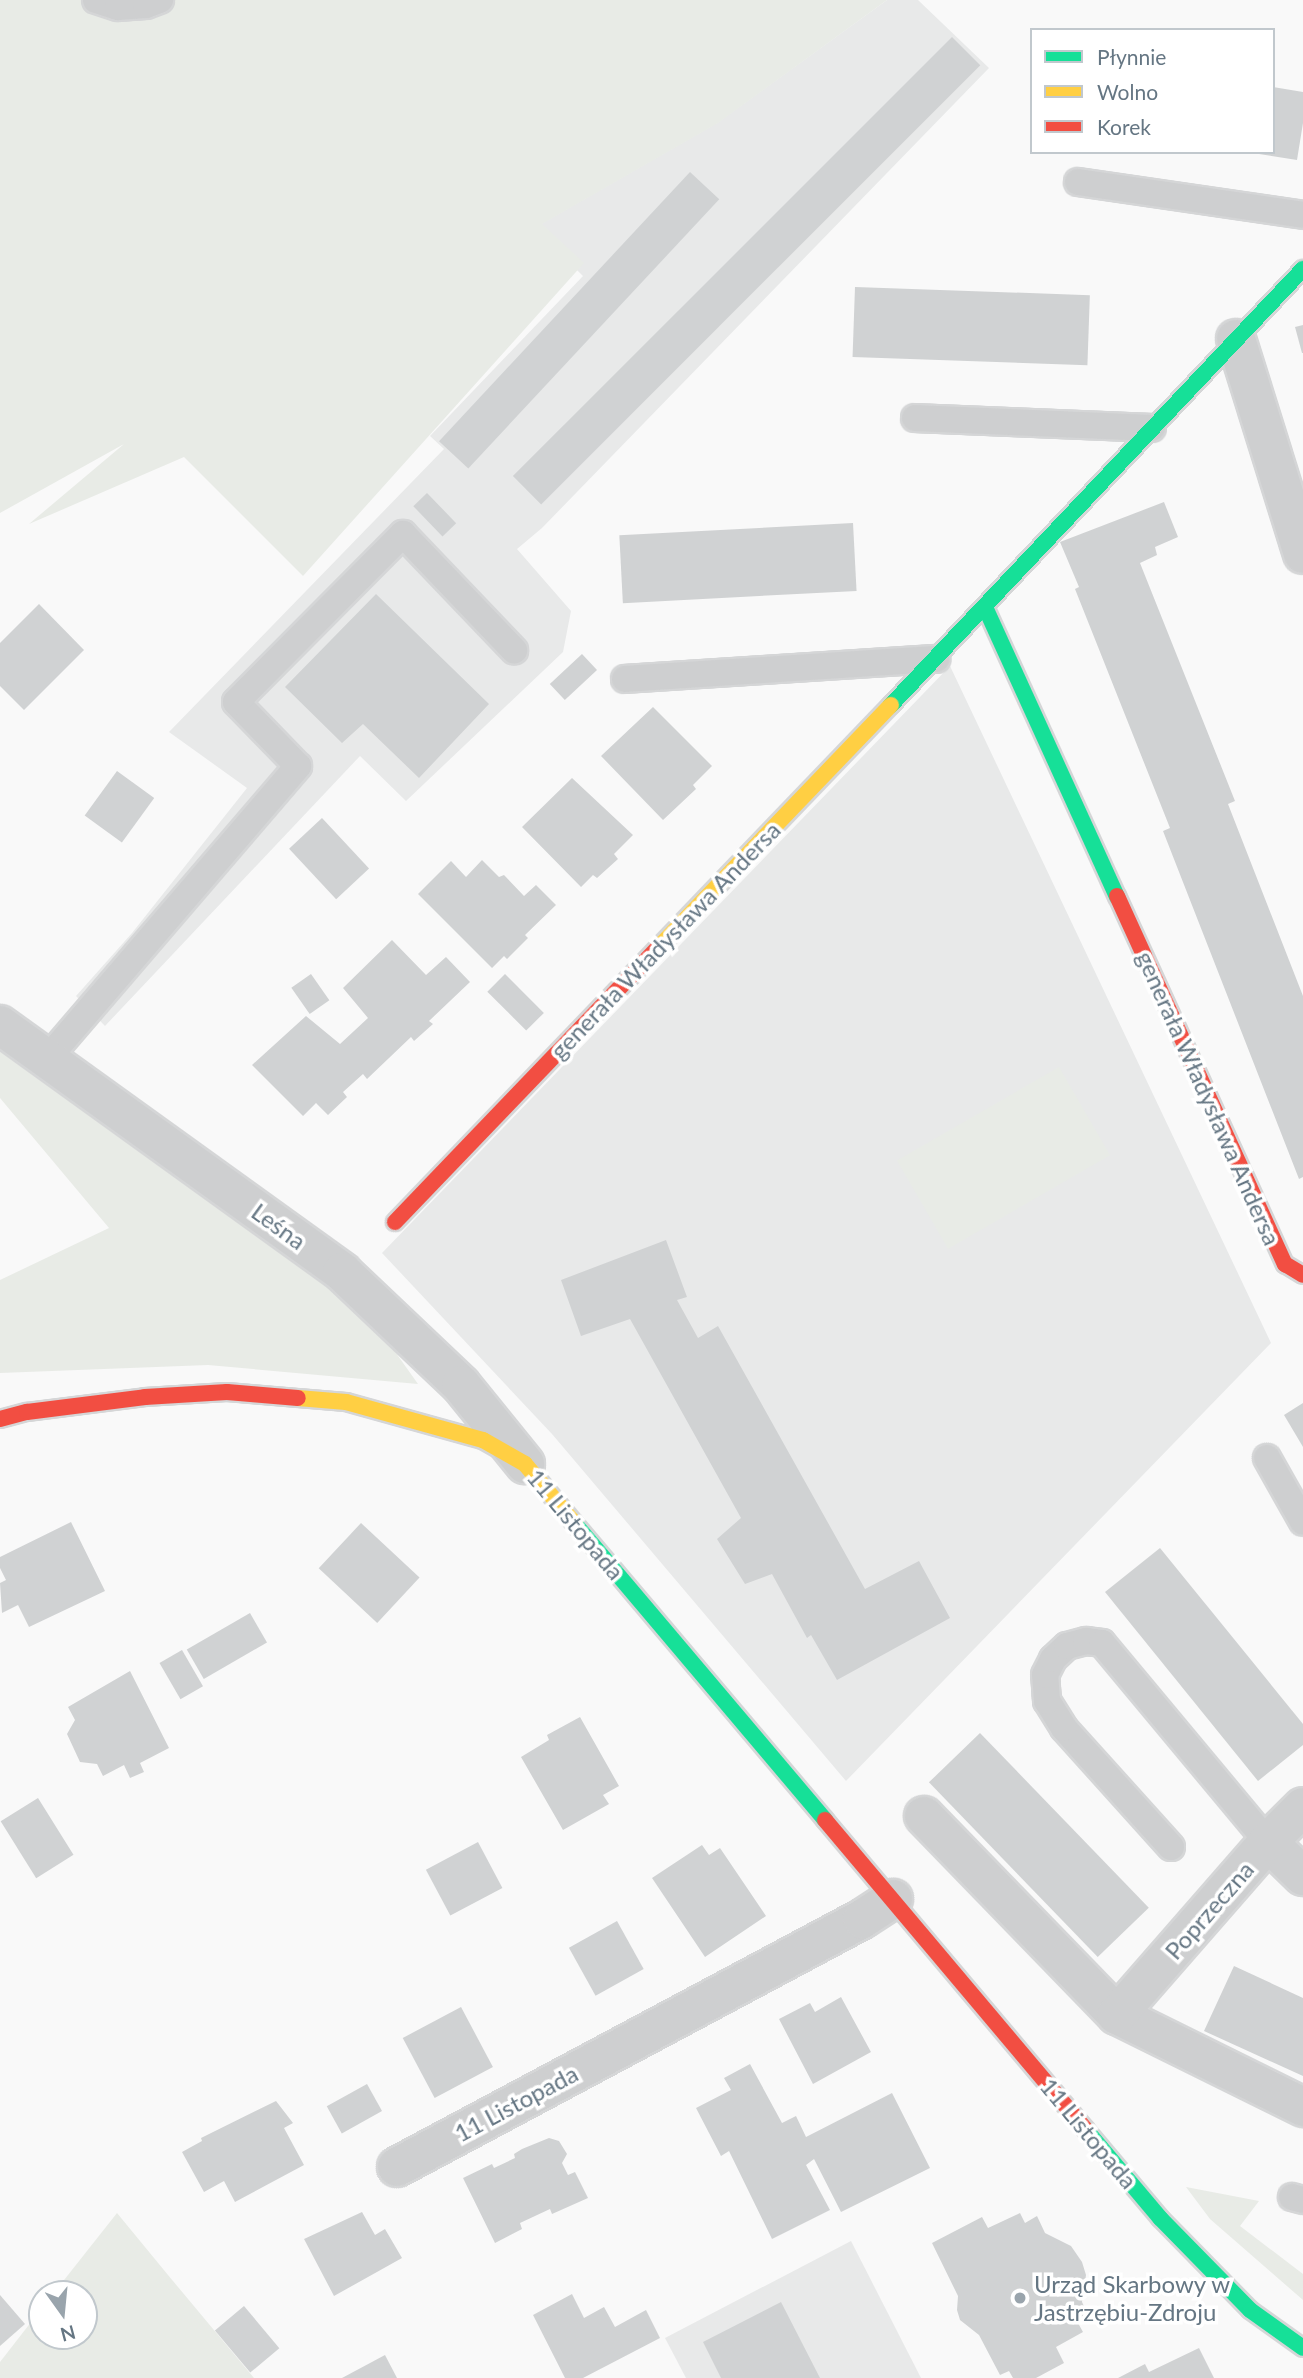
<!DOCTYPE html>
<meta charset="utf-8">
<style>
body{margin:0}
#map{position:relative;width:1303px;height:2378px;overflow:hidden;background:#f9f9f9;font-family:Lato,sans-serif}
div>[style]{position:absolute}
.built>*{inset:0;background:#e8e9e9}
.green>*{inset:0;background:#e8ebe6;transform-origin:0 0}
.building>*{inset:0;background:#d0d2d3;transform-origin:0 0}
.roads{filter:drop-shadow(2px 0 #d5d6d7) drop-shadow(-2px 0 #d5d6d7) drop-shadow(0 2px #d5d6d7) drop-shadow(0 -2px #d5d6d7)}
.lane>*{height:26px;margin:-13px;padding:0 13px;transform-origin:13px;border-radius:13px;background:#cecfd0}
.street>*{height:38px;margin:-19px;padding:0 19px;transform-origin:19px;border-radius:19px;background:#cecfd0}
.fast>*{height:16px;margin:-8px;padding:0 8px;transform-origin:8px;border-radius:8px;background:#16e098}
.slow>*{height:16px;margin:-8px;padding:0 8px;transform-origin:8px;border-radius:8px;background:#ffcf43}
.jam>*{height:16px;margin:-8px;padding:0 8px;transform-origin:8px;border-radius:8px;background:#f24e42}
.dots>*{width:19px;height:19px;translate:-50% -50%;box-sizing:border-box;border:4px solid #fff;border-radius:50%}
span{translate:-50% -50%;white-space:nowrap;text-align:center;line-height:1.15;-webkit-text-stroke:7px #fff;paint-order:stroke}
.street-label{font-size:24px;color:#657683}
.poi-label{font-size:24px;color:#657683}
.left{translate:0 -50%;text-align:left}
.legend{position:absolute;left:1030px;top:28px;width:245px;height:126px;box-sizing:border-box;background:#fff;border:2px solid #c1c8cd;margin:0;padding:9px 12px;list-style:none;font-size:21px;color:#657683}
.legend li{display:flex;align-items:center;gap:14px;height:35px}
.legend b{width:35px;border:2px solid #c1c8cd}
.north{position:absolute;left:28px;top:2280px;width:70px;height:70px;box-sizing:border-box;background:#fff;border:2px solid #c1c8cd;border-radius:50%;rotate:165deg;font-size:19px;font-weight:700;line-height:28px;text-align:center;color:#657683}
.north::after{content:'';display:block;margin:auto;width:24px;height:32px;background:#99a4ac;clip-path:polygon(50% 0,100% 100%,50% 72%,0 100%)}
</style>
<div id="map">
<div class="built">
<div style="clip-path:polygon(887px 0,918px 0,989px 68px,542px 528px,517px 549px,571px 611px,563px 652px,406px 801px,360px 756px,105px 1026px,76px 996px,132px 933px,247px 788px,169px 732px,444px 449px,430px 436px,583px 276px,534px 228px,717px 123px)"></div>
<div style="clip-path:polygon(950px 666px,1271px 1343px,846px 1781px,552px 1434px,382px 1253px)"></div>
<div style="clip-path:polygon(851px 2241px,921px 2378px,686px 2378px,665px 2338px)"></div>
</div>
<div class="green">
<div style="clip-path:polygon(0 0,887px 0,718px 123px,542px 224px,584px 263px,303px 576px,184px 457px,29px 524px,124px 444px,0 513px)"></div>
<div style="clip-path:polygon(0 1043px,316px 1271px,379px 1329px,418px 1384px,208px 1365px,0 1373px,0 1280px,109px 1228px,0 1098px)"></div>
<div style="left:1059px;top:1067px;width:102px;height:187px;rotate:60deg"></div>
<div style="clip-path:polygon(1186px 2187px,1259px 2201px,1240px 2226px,1303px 2274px,1303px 2300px,1210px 2219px)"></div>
<div style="clip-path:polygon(117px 2213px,168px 2275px,254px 2378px,0 2378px,0 2362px,42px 2308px,42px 2336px,84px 2336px,84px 2294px,53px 2294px)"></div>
</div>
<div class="building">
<div style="left:952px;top:37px;width:40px;height:621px;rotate:45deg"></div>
<div style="clip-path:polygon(1273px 87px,1303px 92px,1303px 123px,1297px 160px,1259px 154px,1273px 152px)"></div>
<div style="left:690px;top:172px;width:40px;height:368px;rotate:43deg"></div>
<div style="left:855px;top:287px;width:235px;height:70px;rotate:2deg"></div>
<div style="clip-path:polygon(1303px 325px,1303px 353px,1302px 353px,1295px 327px)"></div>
<div style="left:427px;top:493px;width:42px;height:19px;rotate:46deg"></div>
<div style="clip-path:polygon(1164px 502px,1178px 537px,1155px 547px,1157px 555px,1140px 563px,1235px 801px,1228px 804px,1303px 996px,1303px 1177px,1299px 1179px,1163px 831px,1170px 828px,1075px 589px,1079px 587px,1060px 542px)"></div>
<div style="left:853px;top:523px;width:68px;height:234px;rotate:87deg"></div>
<div style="clip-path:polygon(376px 594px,489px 704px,419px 778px,363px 724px,342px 743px,285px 687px)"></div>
<div style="clip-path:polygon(39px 604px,84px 650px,24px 710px,0 686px,0 643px)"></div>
<div style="left:582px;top:654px;width:22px;height:44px;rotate:47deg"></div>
<div style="clip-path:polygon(653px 707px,712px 766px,693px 785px,696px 789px,663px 820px,601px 756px)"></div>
<div style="left:117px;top:771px;width:46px;height:55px;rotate:36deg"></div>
<div style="clip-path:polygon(572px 778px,633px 835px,614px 854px,618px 859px,597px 878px,593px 875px,581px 887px,522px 827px)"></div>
<div style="left:322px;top:818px;width:69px;height:45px;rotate:47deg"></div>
<div style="clip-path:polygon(482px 860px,499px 877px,504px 875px,524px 896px,536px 885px,556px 905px,525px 935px,528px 938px,507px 959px,504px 956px,492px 968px,418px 894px,451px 861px,466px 877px)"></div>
<div style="clip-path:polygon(392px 940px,426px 975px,446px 957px,470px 982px,429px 1021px,433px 1024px,414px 1041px,411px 1037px,367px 1079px,363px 1074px,343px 1092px,347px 1097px,328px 1115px,316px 1103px,303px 1116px,252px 1065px,306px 1016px,340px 1044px,368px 1018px,343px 988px)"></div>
<div style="left:311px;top:974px;width:32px;height:24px;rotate:55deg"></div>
<div style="left:505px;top:974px;width:55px;height:25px;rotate:45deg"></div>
<div style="clip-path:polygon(666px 1240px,687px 1297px,677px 1300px,698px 1338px,718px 1326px,865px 1589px,919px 1561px,950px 1618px,837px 1680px,811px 1635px,807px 1638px,772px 1574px,745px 1584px,717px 1539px,741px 1518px,630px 1319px,581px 1336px,561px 1280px)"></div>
<div style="clip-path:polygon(1303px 1403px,1303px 1447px,1284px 1415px)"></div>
<div style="clip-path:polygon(71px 1522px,105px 1591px,29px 1627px,18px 1605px,2px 1613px,0 1583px,6px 1580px,0 1568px,0 1557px)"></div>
<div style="left:361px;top:1523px;width:80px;height:62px;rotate:43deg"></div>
<div style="clip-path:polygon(1160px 1548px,1303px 1724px,1303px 1745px,1258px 1781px,1105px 1592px)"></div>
<div style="left:250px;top:1613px;width:34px;height:73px;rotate:60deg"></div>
<div style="left:182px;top:1650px;width:42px;height:26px;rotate:60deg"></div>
<div style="clip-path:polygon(130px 1671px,169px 1748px,140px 1763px,144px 1772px,130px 1778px,124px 1765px,103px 1776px,97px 1764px,80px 1762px,67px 1734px,75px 1720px,68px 1707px)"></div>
<div style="clip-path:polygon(580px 1717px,619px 1786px,603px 1795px,609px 1804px,563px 1830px,521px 1757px,549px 1740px,547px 1735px)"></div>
<div style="left:980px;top:1733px;width:243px;height:71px;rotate:46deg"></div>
<div style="left:38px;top:1798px;width:67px;height:44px;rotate:58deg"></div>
<div style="left:478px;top:1842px;width:52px;height:59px;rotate:62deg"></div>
<div style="clip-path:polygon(702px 1845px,709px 1855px,720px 1848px,766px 1916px,705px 1957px,652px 1878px)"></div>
<div style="left:617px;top:1921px;width:55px;height:55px;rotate:61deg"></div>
<div style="clip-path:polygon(1234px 1966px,1303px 1998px,1303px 2076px,1204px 2031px)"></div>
<div style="clip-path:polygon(841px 1997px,871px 2052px,813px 2084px,779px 2019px,810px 2003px,815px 2012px)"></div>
<div style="left:461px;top:2007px;width:68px;height:66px;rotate:62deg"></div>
<div style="clip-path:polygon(750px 2064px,782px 2123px,796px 2116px,806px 2137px,892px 2093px,930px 2168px,841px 2212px,814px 2159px,806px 2165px,830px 2210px,772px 2239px,729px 2151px,721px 2156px,696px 2108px,731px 2090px,724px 2078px)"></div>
<div style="left:367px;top:2084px;width:31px;height:46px;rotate:61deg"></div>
<div style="clip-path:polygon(276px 2101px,293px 2123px,284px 2128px,304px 2165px,235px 2202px,224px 2181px,204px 2192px,182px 2152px,202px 2141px,201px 2138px)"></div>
<div style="clip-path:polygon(549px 2138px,559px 2141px,567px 2154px,562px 2163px,568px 2175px,575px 2172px,588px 2198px,552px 2214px,550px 2209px,520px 2223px,522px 2229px,495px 2243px,463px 2178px,492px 2164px,494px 2168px,515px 2158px,514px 2154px,522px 2149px)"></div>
<div style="clip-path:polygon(362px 2212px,375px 2235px,385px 2229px,402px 2258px,334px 2296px,304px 2239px)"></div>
<div style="clip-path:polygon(1020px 2213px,1025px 2223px,1037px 2216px,1045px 2233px,1071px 2246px,1082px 2262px,1086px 2275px,1082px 2302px,1089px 2317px,1078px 2323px,1083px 2332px,1056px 2347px,1064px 2363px,1036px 2378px,1013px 2378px,1009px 2371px,1000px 2375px,979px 2335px,960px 2320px,957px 2310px,958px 2296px,932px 2243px,982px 2217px,988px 2228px)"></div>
<div style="clip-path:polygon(572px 2294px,584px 2318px,604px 2307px,615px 2327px,646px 2310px,660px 2338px,583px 2378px,565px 2378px,533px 2315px)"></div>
<div style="clip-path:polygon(0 2295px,25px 2324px,0 2346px)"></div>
<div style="clip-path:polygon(781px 2302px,820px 2378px,721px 2378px,703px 2342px)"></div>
<div style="left:244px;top:2306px;width:55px;height:38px;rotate:50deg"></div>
<div style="clip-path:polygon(1199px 2348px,1214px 2378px,1118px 2378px,1145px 2364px,1149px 2372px)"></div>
<div style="clip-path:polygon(385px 2355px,397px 2378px,342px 2378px)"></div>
</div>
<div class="roads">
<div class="lane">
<div style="left:96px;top:0;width:23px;rotate:18deg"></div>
<div style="left:118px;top:7px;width:28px;rotate:-4deg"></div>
<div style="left:146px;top:5px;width:15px;rotate:-20deg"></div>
<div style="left:1078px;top:182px;width:227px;rotate:8.3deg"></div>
<div style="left:915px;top:418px;width:237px;rotate:2.4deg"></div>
<div style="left:625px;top:679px;width:312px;rotate:-3.7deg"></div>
<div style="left:47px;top:1059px;width:386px;rotate:-49.4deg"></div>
<div style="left:298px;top:766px;width:89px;rotate:-134.1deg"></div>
<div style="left:236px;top:702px;width:237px;rotate:-45.2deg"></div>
<div style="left:403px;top:534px;width:161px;rotate:46.3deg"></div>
<div style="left:1267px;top:1458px;width:73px;rotate:60.6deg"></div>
<div style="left:1171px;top:1847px;width:160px;rotate:-132deg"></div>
<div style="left:1064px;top:1728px;width:32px;rotate:-122deg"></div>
<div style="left:1047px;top:1701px;width:26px;rotate:-94deg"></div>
<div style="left:1045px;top:1675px;width:18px;rotate:-63deg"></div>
<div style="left:1053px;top:1659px;width:19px;rotate:-43deg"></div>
<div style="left:1067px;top:1646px;width:20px;rotate:-15deg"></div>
<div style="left:1086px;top:1641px;width:16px;rotate:7deg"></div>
<div style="left:1102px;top:1643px;width:259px;rotate:50.2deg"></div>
<div style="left:1292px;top:2197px;width:11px;rotate:15deg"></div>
</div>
<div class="street">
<div style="left:1236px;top:339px;width:225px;rotate:72.7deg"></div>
<div style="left:0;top:1025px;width:422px;rotate:35.8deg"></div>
<div style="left:342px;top:1272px;width:164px;rotate:43.5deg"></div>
<div style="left:461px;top:1385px;width:102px;rotate:51deg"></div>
<div style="left:924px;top:1816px;width:277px;rotate:45.9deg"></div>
<div style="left:1117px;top:2015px;width:208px;rotate:26.3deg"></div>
<div style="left:1268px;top:1842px;width:49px;rotate:44.2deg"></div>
<div style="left:1117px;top:2015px;width:230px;rotate:-48.9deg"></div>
<div style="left:1268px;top:1842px;width:49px;rotate:-45deg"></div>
<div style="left:397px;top:2167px;width:527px;rotate:-28.07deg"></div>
<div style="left:862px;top:1919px;width:37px;rotate:-33deg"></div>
</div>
<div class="fast">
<div style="left:985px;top:607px;width:318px;rotate:65.5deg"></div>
<div style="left:891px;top:705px;width:600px;rotate:-46.62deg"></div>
<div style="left:575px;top:1524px;width:387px;rotate:49.8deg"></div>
<div style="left:1086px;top:2130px;width:115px;rotate:49.9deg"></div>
<div style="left:1160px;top:2218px;width:129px;rotate:45.6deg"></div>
<div style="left:1250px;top:2310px;width:65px;rotate:35.6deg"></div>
</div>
<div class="slow">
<div style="left:657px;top:949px;width:338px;rotate:-46.2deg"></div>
<div style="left:298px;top:1398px;width:48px;rotate:4.8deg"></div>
<div style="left:346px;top:1402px;width:142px;rotate:15.5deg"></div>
<div style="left:483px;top:1440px;width:48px;rotate:29.7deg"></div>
<div style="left:525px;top:1464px;width:78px;rotate:50.2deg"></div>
</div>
<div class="jam">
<div style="left:1117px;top:896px;width:405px;rotate:65.5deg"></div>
<div style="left:1285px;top:1264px;width:21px;rotate:31deg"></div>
<div style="left:395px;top:1222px;width:378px;rotate:-46.2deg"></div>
<div style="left:0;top:1419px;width:28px;rotate:-15deg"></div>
<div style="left:27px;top:1412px;width:119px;rotate:-7.2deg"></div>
<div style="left:145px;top:1397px;width:82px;rotate:-3.5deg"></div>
<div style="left:227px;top:1392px;width:71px;rotate:4.8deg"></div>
<div style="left:825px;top:1820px;width:405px;rotate:49.9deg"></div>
</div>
</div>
<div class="dots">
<div style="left:1020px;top:2298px;background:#99a4ac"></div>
</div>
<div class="street-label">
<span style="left:665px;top:940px;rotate:-46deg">generała Władysława Andersa</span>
<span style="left:1209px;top:1098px;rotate:66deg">generała Władysława Andersa</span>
<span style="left:279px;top:1226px;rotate:36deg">Leśna</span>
<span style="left:576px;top:1524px;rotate:50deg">11 Listopada</span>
<span style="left:1209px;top:1910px;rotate:-49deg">Poprzeczna</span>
<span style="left:516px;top:2103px;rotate:-28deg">11 Listopada</span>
<span style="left:1089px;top:2133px;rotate:50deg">11 Listopada</span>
</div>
<div class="poi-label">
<span class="left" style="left:1034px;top:2298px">Urząd Skarbowy w<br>Jastrzębiu-Zdroju</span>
</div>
<ul class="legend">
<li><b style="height:9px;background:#16e098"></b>Płynnie</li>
<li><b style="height:9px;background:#ffcf43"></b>Wolno</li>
<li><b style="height:9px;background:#f24e42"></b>Korek</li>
</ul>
<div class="north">N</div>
</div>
